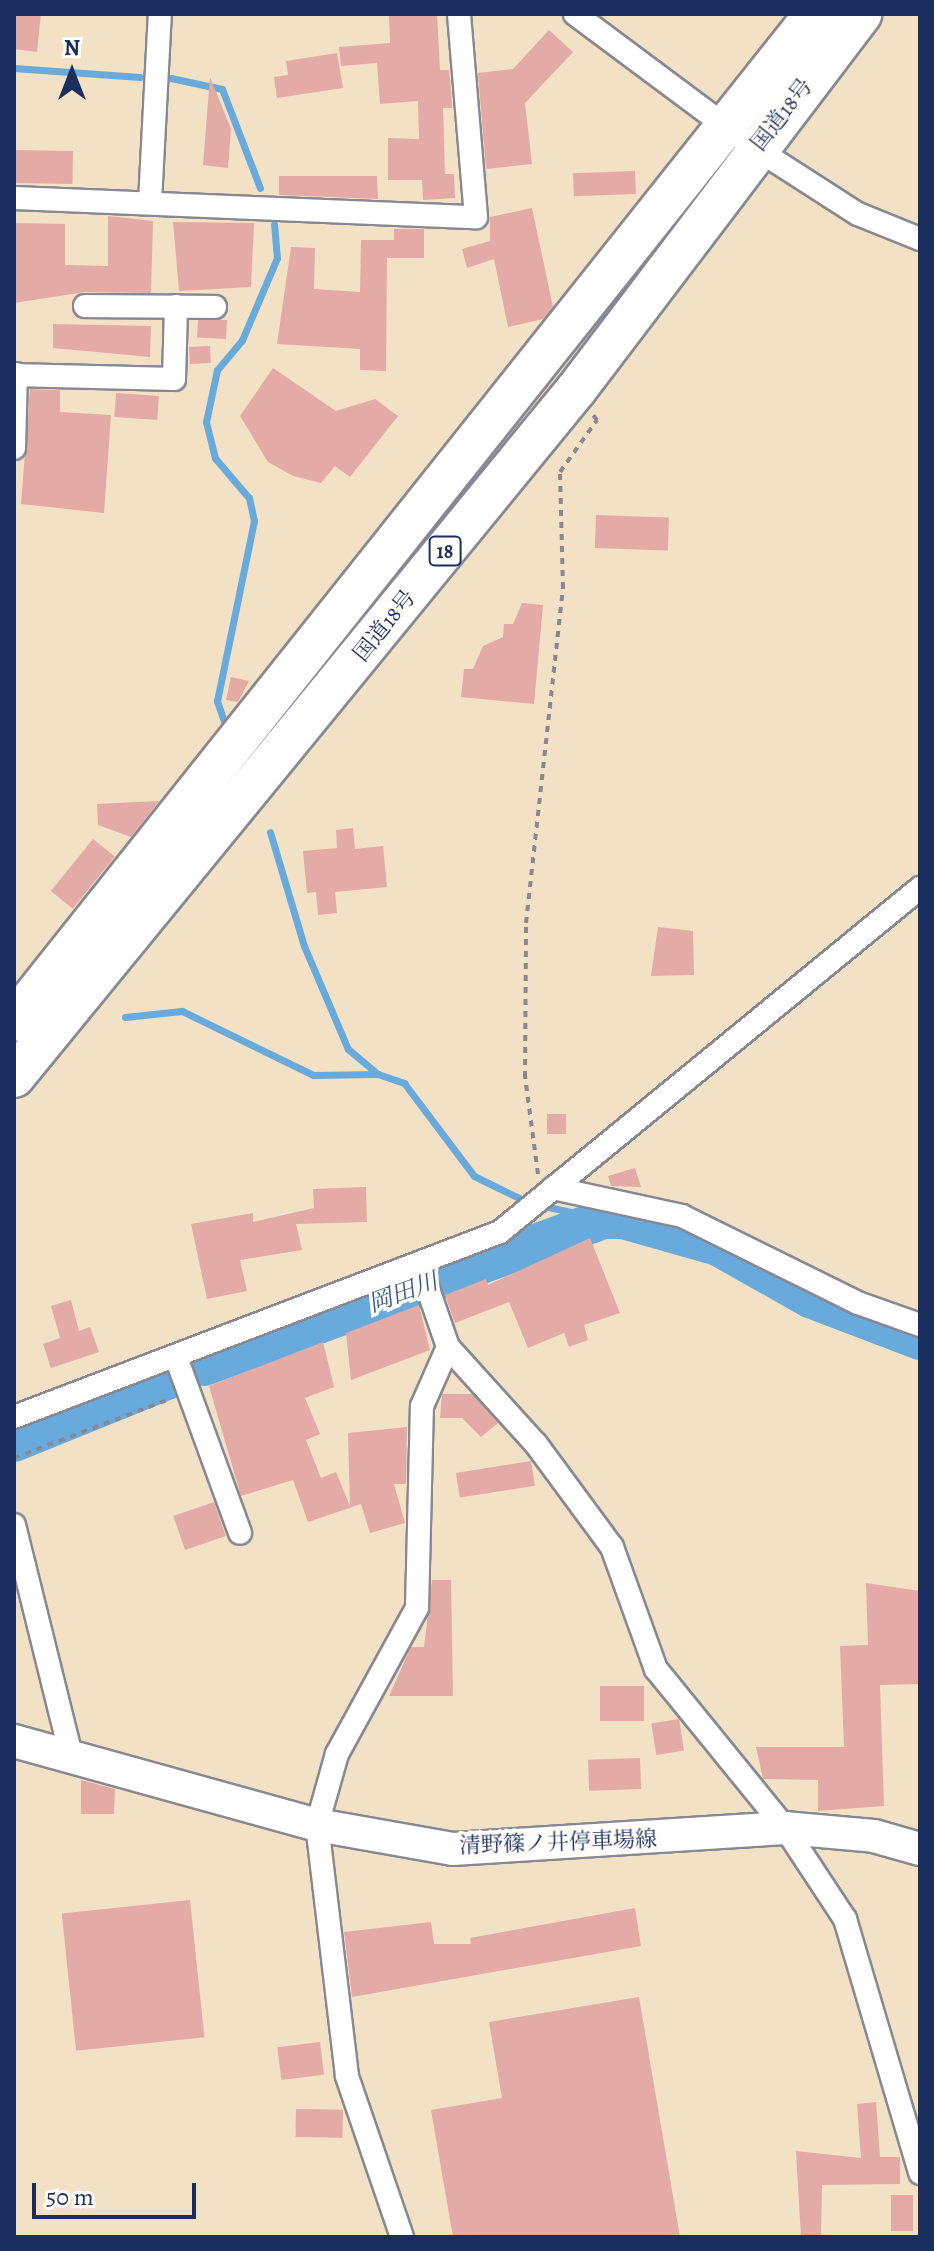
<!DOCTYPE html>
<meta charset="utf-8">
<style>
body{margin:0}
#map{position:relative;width:934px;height:2251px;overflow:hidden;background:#f3e1c6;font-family:Alegreya,"Noto Serif JP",serif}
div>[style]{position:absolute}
.stream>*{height:7px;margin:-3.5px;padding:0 3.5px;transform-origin:3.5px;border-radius:3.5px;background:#68aadc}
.river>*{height:40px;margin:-20px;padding:0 20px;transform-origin:20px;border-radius:20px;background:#68aadc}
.building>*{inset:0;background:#e3aaa6;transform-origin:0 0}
.path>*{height:4px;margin-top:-2px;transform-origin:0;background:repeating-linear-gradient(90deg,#878892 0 6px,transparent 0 12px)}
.roads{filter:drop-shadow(2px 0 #878892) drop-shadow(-2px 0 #878892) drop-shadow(0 2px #878892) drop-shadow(0 -2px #878892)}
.street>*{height:22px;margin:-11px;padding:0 11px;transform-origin:11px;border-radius:11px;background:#fff}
.secondary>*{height:32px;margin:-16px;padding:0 16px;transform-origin:16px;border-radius:16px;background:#fff}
.highway>*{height:40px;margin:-20px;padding:0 20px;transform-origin:20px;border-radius:20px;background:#fff}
span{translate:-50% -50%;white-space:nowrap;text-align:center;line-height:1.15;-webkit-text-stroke:7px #fdfcf7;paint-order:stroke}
.shield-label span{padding:2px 6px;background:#fdfcf7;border:2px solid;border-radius:6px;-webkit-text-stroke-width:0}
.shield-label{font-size:20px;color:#1b2f5e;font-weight:700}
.street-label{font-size:22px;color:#1b2f5e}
.water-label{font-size:24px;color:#365a8a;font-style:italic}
.frame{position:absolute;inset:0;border:16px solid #1b2f5e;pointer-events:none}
.north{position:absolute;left:32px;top:32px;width:80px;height:80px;-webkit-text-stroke:6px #fdfcf7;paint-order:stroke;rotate:0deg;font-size:22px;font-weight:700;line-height:32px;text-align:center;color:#1b2f5e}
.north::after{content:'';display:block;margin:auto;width:28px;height:36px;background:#1b2f5e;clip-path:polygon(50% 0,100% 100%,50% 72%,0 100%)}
.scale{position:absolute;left:32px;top:2183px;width:164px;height:36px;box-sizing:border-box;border:4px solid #1b2f5e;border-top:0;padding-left:10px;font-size:24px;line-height:28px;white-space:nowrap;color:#1b2f5e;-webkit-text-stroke:6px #fdfcf7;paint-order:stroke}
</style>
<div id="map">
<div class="stream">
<div style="left:14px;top:68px;width:126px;rotate:4.1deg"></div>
<div style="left:171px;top:78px;width:52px;rotate:12.2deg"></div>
<div style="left:222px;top:89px;width:106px;rotate:69deg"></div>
<div style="left:226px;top:727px;width:28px;rotate:-109deg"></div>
<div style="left:217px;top:701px;width:184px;rotate:-78.4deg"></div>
<div style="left:254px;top:521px;width:24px;rotate:-102deg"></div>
<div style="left:249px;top:498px;width:52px;rotate:-130.4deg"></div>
<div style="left:215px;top:458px;width:37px;rotate:-104deg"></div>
<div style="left:206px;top:422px;width:53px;rotate:-78.1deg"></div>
<div style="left:217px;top:370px;width:39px;rotate:-50deg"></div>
<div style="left:242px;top:340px;width:89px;rotate:-66.9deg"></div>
<div style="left:277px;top:258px;width:34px;rotate:-95deg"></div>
<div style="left:270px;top:832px;width:119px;rotate:73.4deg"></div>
<div style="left:304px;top:946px;width:112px;rotate:66.9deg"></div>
<div style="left:348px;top:1049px;width:39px;rotate:40deg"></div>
<div style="left:378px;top:1074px;width:28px;rotate:19deg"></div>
<div style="left:404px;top:1083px;width:116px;rotate:53deg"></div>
<div style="left:474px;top:1176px;width:59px;rotate:26.1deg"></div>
<div style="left:125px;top:1017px;width:57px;rotate:-6deg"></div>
<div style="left:182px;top:1011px;width:146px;rotate:26deg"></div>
<div style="left:313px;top:1075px;width:65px;rotate:-0.9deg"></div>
<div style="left:539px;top:1205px;width:66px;rotate:12.3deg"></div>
</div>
<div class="river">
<div style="left:204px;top:1366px;width:425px;rotate:-20.2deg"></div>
<div style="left:603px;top:1219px;width:20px"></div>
<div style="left:623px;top:1219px;width:99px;rotate:15.9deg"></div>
<div style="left:718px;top:1246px;width:106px;rotate:29.5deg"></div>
<div style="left:810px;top:1298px;width:118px;rotate:20.9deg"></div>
<div style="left:14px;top:1442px;width:167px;rotate:-22.1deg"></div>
</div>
<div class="building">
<div style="clip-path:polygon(14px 14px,41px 14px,37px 52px,14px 49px)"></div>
<div style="clip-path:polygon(389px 14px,437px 14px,440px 70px,449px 70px,451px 90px,452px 108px,443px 108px,445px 174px,454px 174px,455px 198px,423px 200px,422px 180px,388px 180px,388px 138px,419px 139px,418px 101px,380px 104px,377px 63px,341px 66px,339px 47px,390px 43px)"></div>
<div style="clip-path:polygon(549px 30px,573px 52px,525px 103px,532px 164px,486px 169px,478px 73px,513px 69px)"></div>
<div style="clip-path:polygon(337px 53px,343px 88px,277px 98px,274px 77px,288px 75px,286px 61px)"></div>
<div style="clip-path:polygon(210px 77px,231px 129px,228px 168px,203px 165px)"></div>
<div style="left:14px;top:150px;width:59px;height:33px;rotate:1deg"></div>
<div style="left:635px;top:171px;width:23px;height:62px;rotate:88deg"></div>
<div style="clip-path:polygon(279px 176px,377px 176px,378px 199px,279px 195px)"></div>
<div style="clip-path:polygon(532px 208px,553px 307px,543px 319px,508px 327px,494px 259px,467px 268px,462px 249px,490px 241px,490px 217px)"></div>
<div style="clip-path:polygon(108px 216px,153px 221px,151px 293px,85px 292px,14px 303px,14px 223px,65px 224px,65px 265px,108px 266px)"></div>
<div style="clip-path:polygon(173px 222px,254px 223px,251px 287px,179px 291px)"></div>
<div style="clip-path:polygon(394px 229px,424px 229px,424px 258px,387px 258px,386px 371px,360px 370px,360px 349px,277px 344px,291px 247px,315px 248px,314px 289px,360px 292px,361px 240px,394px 240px)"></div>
<div style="left:227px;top:320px;width:19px;height:29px;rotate:93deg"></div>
<div style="clip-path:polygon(53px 324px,151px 326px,150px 357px,53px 348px)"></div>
<div style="left:210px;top:346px;width:17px;height:21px;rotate:87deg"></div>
<div style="clip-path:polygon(273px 368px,336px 411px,375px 399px,398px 416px,350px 477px,335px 466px,321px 483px,293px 476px,268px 462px,240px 416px)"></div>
<div style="clip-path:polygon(30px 389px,60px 390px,60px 412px,111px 415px,104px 513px,21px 504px)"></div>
<div style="left:116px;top:393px;width:43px;height:24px;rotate:4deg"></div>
<div style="left:596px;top:515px;width:73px;height:33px;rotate:2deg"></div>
<div style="clip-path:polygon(522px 603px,543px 605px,534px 704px,461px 697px,464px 669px,473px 669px,483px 646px,503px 637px,504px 624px,513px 624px)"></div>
<div style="clip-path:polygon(231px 677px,249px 681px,238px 702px,226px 700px)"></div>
<div style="clip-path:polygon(159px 801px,131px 837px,98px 825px,97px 804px)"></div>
<div style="clip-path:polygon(353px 828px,355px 849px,383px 846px,387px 887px,335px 892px,337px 913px,318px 915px,316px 892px,307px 893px,303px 851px,337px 848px,336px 830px)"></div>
<div style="left:93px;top:839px;width:28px;height:67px;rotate:39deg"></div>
<div style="clip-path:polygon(658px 927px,693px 931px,694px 975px,651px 976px)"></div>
<div style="left:547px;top:1114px;width:19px;height:20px"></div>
<div style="clip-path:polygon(635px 1168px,641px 1187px,611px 1186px,608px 1176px)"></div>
<div style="clip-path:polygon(366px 1187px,367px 1222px,296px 1224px,302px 1250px,240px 1260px,247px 1291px,207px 1299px,191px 1224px,253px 1213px,253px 1222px,314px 1208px,313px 1189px)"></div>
<div style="clip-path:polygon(590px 1238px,620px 1313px,584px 1325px,588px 1340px,569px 1347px,564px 1333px,528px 1348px,509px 1302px,455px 1323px,445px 1295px,486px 1279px,488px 1285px)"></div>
<div style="clip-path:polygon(71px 1300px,79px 1331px,90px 1327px,99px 1352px,51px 1368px,43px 1344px,60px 1338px,51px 1306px)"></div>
<div style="clip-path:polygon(419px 1305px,430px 1350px,351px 1380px,346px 1333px)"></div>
<div style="clip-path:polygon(323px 1342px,334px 1387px,305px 1398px,320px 1434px,306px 1440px,321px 1478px,336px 1472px,350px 1506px,348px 1433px,407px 1427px,406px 1484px,394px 1484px,405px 1523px,370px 1533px,361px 1504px,308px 1522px,293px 1480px,241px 1496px,209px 1386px)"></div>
<div style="clip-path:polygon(442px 1394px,472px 1394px,498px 1423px,481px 1437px,462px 1418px,440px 1418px)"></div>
<div style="left:531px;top:1461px;width:25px;height:76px;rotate:81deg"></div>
<div style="left:214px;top:1502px;width:36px;height:43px;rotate:71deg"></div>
<div style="clip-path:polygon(432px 1580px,451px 1580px,453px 1696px,389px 1696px,411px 1647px,424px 1647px)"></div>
<div style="clip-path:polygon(866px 1583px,920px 1591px,920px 1684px,880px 1685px,884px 1806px,818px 1811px,818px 1780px,763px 1779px,756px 1747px,844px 1747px,840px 1646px,868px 1645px)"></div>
<div style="left:600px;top:1686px;width:44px;height:35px"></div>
<div style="left:679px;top:1719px;width:32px;height:28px;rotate:81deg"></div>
<div style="left:640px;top:1758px;width:31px;height:52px;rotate:88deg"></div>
<div style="clip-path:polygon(81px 1780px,115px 1789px,114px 1814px,81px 1814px)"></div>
<div style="left:190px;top:1900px;width:138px;height:129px;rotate:84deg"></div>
<div style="clip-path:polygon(635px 1908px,641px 1946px,352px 1997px,344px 1932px,431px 1922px,434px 1944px,471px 1944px,470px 1938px)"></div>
<div style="clip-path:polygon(639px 1997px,680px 2237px,453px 2237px,431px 2110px,502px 2098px,489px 2022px)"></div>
<div style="left:320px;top:2042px;width:33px;height:43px;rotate:83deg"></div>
<div style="clip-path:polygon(876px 2102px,880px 2157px,900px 2157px,900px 2184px,822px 2185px,821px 2237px,801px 2237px,796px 2151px,861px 2158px,857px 2104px)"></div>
<div style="left:296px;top:2109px;width:47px;height:28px;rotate:1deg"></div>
<div style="left:891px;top:2195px;width:22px;height:36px"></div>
</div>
<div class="path">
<div style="left:538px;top:1174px;width:98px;rotate:-97.6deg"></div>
<div style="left:525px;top:1077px;width:154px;rotate:-89.6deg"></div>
<div style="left:526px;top:923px;width:337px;rotate:-83.7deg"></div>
<div style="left:563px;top:588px;width:116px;rotate:-91.5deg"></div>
<div style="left:560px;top:472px;width:64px;rotate:-54.6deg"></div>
<div style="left:597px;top:420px;width:6px;rotate:-129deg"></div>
<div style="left:14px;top:1458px;width:166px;rotate:-20.8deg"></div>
</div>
<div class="roads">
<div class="street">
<div style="left:575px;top:14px;width:224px;rotate:36.7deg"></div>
<div style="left:755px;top:148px;width:122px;rotate:32.7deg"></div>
<div style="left:858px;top:214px;width:67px;rotate:22deg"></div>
<div style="left:14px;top:198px;width:462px;rotate:2.4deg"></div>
<div style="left:476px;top:217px;width:204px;rotate:-94.8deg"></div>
<div style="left:150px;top:202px;width:188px;rotate:-87deg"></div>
<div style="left:85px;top:306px;width:130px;rotate:0.4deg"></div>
<div style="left:14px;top:375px;width:160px;rotate:1.4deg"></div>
<div style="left:174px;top:379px;width:73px;rotate:-88.4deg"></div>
<div style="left:14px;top:448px;width:74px;rotate:-88.5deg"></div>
<div style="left:553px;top:1188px;width:132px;rotate:12.2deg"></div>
<div style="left:682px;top:1216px;width:196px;rotate:26.3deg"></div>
<div style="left:858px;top:1303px;width:66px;rotate:19.5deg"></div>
<div style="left:420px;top:1266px;width:86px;rotate:70.9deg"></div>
<div style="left:448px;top:1347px;width:131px;rotate:47.8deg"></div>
<div style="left:536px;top:1444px;width:128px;rotate:53.6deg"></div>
<div style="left:612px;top:1547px;width:130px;rotate:70.2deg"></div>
<div style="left:656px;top:1669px;width:205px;rotate:50.9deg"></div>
<div style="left:785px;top:1828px;width:109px;rotate:56.6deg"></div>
<div style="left:845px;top:1919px;width:265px;rotate:73.5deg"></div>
<div style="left:176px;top:1357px;width:187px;rotate:70deg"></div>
<div style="left:14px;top:1417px;width:520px;rotate:-20.84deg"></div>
<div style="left:500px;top:1232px;width:543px;rotate:-39.32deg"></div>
<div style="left:14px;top:1525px;width:238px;rotate:76.1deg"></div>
<div style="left:402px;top:2237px;width:170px;rotate:-108.9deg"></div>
<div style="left:347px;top:2076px;width:253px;rotate:-96.8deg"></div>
<div style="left:317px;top:1825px;width:74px;rotate:-74.3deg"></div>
<div style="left:337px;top:1754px;width:166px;rotate:-61.3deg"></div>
<div style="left:417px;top:1608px;width:202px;rotate:-88.6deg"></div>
<div style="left:422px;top:1406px;width:64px;rotate:-66.2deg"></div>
</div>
<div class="secondary">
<div style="left:14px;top:1741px;width:314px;rotate:15.5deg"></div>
<div style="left:317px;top:1825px;width:138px;rotate:10deg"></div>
<div style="left:453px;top:1849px;width:333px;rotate:-3.6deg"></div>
<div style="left:785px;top:1828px;width:89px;rotate:5.1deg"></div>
<div style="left:874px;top:1836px;width:48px;rotate:15.8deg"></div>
</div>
<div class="highway">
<div style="left:14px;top:1021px;width:1287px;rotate:-51.5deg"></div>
<div style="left:14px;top:1077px;width:888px;rotate:-50.72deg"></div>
<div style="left:576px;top:390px;width:472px;rotate:-52.8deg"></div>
</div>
</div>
<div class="shield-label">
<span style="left:445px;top:551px">18</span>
</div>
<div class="street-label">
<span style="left:782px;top:115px;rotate:-52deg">国道18号</span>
<span style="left:385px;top:626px;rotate:-51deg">国道18号</span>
<span style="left:558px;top:1843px;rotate:-2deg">清野篠ノ井停車場線</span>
</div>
<div class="water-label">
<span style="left:403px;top:1293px;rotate:-20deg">岡田川</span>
</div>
<div class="frame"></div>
<div class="north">N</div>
<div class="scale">50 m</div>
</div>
